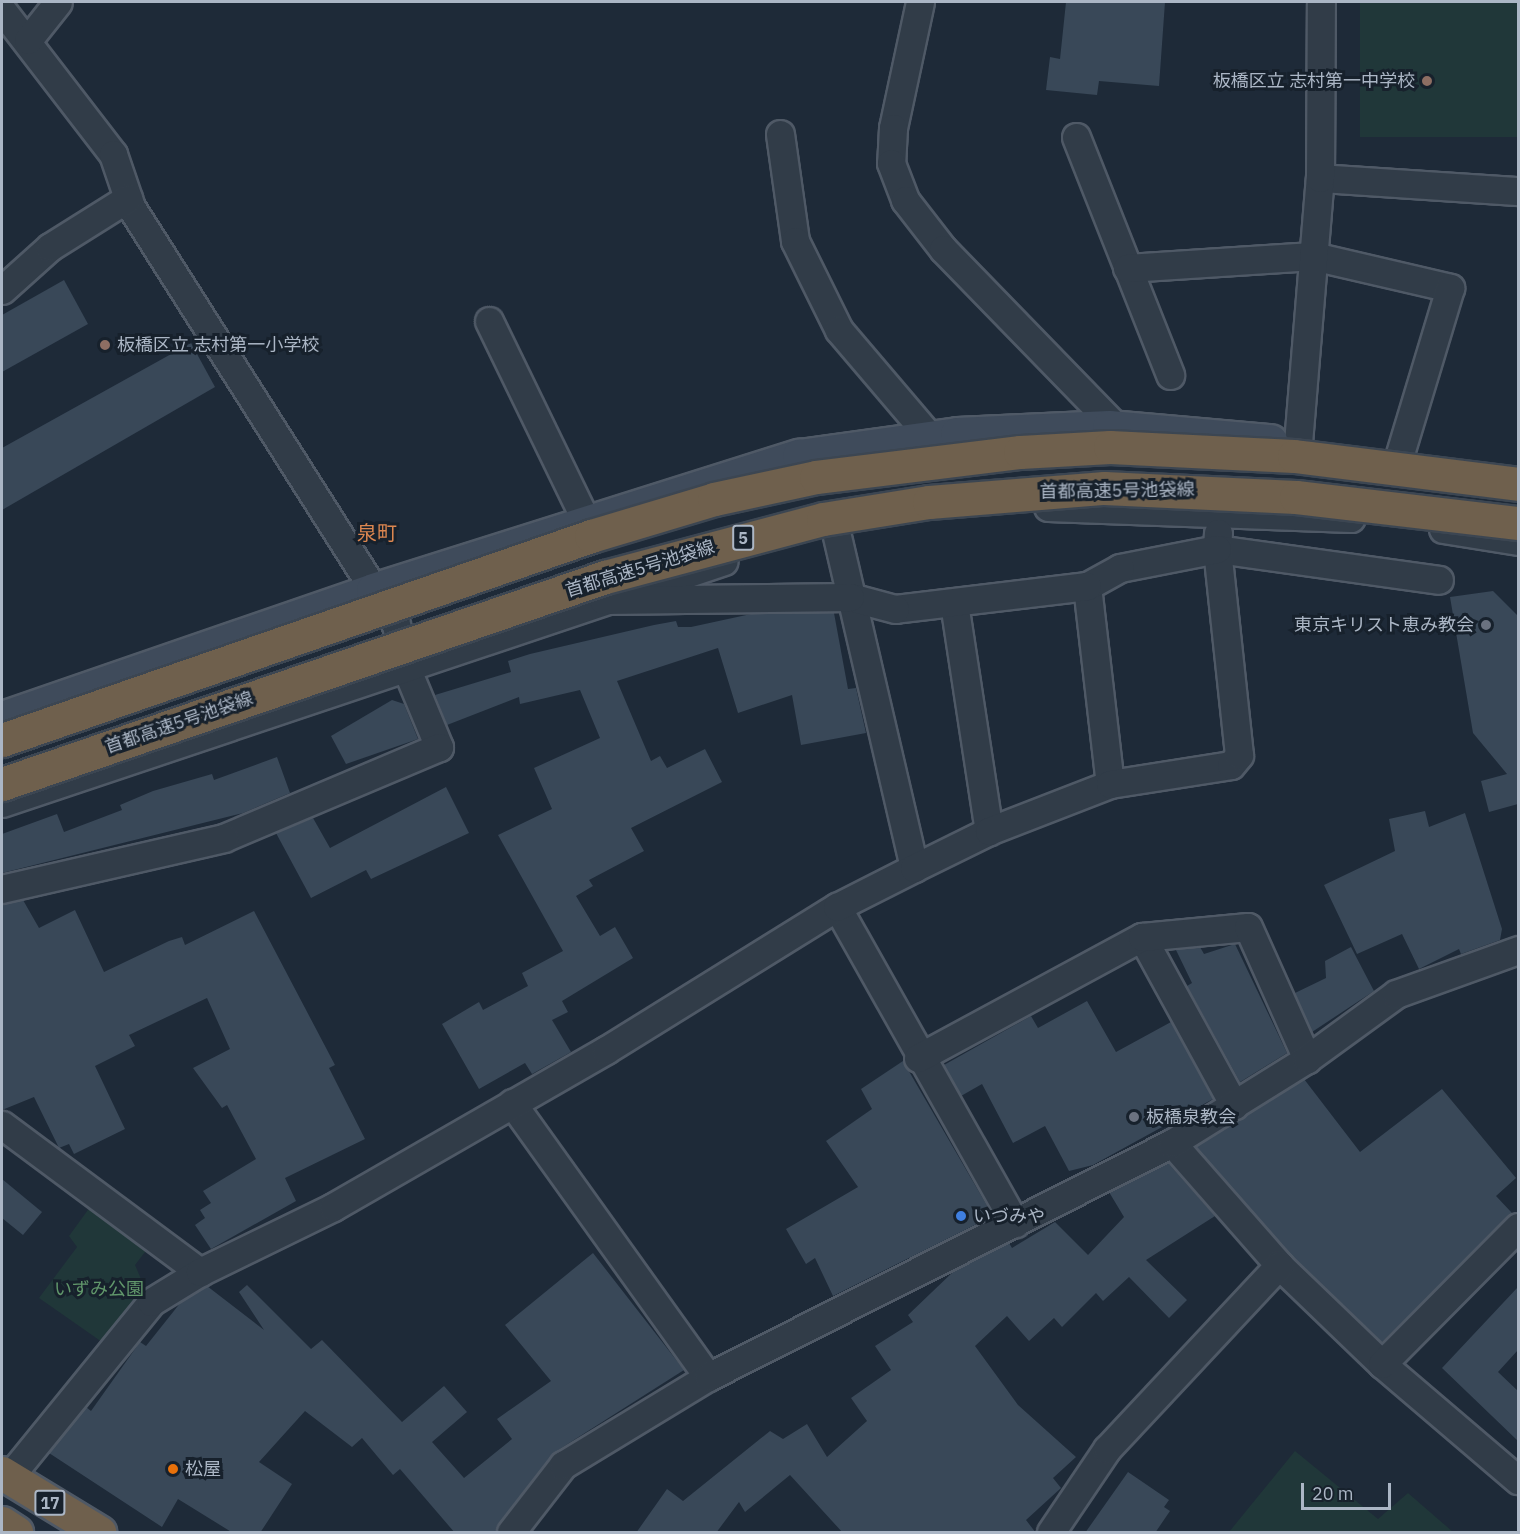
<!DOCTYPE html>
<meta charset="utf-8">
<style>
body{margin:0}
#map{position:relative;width:1520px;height:1534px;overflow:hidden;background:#1e2a38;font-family:"IBM Plex Sans","Noto Sans JP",sans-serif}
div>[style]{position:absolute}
.green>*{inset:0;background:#203739;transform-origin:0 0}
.building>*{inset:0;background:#394858}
.roads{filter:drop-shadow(2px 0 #4f5966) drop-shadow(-2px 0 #4f5966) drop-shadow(0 2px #4f5966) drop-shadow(0 -2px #4f5966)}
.street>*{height:27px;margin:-13.5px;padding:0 13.5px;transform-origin:13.5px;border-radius:13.5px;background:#313c48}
.secondary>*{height:33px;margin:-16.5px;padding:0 16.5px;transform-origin:16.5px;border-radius:16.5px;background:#3f4b5b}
.highway>*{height:33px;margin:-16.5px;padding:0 16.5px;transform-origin:16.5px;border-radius:16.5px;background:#6f604d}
.bridges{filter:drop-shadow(2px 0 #3c4652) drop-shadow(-2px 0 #3c4652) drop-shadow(0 2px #3c4652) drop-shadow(0 -2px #3c4652)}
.highway-bridge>*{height:33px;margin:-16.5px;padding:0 16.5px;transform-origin:16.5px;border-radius:16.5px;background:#6f604d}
.dots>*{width:16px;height:16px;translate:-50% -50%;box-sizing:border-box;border:3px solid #17212c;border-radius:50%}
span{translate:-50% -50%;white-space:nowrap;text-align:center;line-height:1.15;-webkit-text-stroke:6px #17212c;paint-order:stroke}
.shield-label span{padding:2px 4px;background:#17212c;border:2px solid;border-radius:4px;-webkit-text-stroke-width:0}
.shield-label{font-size:16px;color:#abb6c5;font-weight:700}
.poi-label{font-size:18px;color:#abb6c5}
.right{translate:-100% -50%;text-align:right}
.left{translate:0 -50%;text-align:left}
.street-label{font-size:18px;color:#abb6c5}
.park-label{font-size:18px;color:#61976b}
.neighbourhood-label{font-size:20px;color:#db8650}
.frame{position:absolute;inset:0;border:3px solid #abb6c5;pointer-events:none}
.scale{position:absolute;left:1301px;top:1483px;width:90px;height:27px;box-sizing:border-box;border:3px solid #abb6c5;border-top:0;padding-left:8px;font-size:18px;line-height:21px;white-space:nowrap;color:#abb6c5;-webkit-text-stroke:4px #17212c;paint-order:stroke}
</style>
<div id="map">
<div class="green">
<div style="left:1360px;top:2px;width:158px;height:135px"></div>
<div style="clip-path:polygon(98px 1196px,155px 1239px,135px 1265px,151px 1302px,112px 1349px,39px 1298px,77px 1247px,69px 1236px)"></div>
<div style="clip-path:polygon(1295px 1451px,1378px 1519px,1408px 1493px,1453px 1532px,1229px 1532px)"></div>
</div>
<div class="building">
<div style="clip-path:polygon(1066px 2px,1165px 2px,1159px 86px,1099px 81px,1097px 95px,1046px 90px,1050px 57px,1060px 59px)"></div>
<div style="clip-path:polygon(64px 280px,88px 324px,2px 372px,2px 315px)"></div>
<div style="clip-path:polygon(191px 343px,215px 387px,2px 510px,2px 448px)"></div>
<div style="clip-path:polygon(1493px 591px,1518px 616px,1518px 804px,1489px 812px,1481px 781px,1507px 774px,1473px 733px,1450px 597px)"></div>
<div style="clip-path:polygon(810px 613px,834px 613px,848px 689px,856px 688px,866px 733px,801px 745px,792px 695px,738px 713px,718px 648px,617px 681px,651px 761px,660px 756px,667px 768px,705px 749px,722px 782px,631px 828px,644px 851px,589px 880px,593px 886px,576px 896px,600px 936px,615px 927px,633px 958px,562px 1001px,568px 1012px,552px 1020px,571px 1052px,532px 1074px,525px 1063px,479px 1089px,442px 1024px,479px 1002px,483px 1010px,528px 986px,522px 973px,563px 951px,498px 835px,552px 809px,534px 768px,600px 738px,580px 690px,520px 704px,519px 697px,447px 725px,435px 695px,511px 672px,508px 661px,530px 654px,654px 625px,676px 621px,678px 627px,691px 627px,751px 614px)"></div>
<div style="clip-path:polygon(392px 700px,404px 704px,418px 739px,346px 764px,331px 736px)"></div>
<div style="clip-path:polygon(277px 757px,290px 793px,243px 813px,2px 873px,2px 834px,57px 814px,64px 832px,122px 810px,120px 805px,153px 791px,212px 774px,214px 780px)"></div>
<div style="clip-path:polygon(446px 787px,469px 833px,371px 879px,366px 870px,311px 898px,276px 833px,313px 818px,330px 848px)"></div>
<div style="clip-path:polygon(1425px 811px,1429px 827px,1465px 813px,1502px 929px,1500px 940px,1461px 954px,1459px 949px,1419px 969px,1402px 934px,1357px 954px,1324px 885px,1395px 851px,1389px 819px)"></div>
<div style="clip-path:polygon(23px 900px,39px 928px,75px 910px,104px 972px,169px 941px,182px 937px,185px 945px,254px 911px,335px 1065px,329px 1068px,365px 1139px,285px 1178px,296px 1201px,211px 1249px,195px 1225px,205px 1218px,200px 1210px,211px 1203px,203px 1191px,256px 1159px,227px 1105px,222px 1108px,193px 1068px,230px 1049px,207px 998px,129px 1035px,135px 1046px,95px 1066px,125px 1129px,74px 1154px,69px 1144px,59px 1148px,34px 1097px,2px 1110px,2px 904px)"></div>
<div style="clip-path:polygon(1235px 944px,1287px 1053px,1240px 1082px,1187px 986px,1192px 983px,1176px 950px,1200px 947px,1204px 954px)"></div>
<div style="clip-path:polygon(1351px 947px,1374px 991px,1312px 1032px,1295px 993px,1326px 978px,1325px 961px)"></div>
<div style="clip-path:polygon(1087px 1001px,1116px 1052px,1171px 1022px,1213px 1099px,1093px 1165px,1069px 1171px,1045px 1126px,1013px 1143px,982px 1084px,961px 1096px,944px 1065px,1031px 1016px,1038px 1028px)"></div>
<div style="clip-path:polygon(903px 1061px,993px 1216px,833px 1296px,815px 1258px,806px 1264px,786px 1229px,858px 1187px,826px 1141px,872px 1109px,861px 1089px)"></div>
<div style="clip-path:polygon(1304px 1079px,1360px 1152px,1442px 1089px,1516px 1178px,1496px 1196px,1512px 1213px,1382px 1342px,1290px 1254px,1196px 1147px)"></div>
<div style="clip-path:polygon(1168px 1163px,1215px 1216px,1146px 1260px,1187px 1300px,1169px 1318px,1129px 1277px,1103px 1301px,1096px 1293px,1062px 1327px,1054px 1318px,1029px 1341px,1007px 1316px,975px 1346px,1018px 1405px,1076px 1457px,1053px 1478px,1061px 1488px,1026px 1520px,1036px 1533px,843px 1533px,790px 1475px,745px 1512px,739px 1502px,716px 1533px,636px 1533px,667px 1489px,683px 1501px,770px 1431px,783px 1439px,807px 1424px,827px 1457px,867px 1421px,851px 1398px,891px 1370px,875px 1346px,913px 1322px,908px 1315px,955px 1270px,1009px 1243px,1012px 1248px,1055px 1222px,1088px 1255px,1124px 1217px,1109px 1192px)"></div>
<div style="clip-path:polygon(2px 1179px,42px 1212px,23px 1235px,2px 1218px)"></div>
<div style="clip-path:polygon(593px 1253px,684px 1370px,555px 1452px,496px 1533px,455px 1533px,400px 1469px,393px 1475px,362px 1438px,352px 1447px,305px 1411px,259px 1462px,292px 1484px,260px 1533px,233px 1533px,178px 1499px,162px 1527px,49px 1453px,86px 1407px,91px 1411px,140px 1342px,146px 1346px,181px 1302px,207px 1286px,264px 1330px,239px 1292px,247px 1285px,311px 1349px,322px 1340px,402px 1422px,444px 1386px,467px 1412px,432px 1442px,464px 1478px,512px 1439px,497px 1419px,551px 1381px,505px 1325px)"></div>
<div style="clip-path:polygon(1518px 1287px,1518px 1350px,1498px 1372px,1518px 1391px,1518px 1441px,1442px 1368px)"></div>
<div style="clip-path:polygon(1128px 1472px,1169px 1500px,1164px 1507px,1170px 1511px,1155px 1533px,1085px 1533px)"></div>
</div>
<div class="roads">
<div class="street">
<div style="left:920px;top:2px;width:129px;rotate:102.1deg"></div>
<div style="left:893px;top:128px;width:35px;rotate:93deg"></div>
<div style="left:891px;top:163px;width:40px;rotate:69deg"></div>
<div style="left:905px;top:200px;width:62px;rotate:52.2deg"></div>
<div style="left:943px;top:249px;width:248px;rotate:45.8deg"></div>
<div style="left:2px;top:10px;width:182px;rotate:52.4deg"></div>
<div style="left:113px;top:154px;width:56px;rotate:71.2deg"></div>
<div style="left:131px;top:207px;width:495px;rotate:57.6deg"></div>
<div style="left:396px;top:625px;width:41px;rotate:77.3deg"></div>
<div style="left:405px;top:665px;width:89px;rotate:67.5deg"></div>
<div style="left:439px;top:747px;width:233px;rotate:157.1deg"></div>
<div style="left:224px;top:838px;width:228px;rotate:167.1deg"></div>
<div style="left:28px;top:40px;width:48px;rotate:-51.7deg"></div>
<div style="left:780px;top:134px;width:108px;rotate:82deg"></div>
<div style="left:795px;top:241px;width:99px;rotate:63.7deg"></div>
<div style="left:839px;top:330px;width:142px;rotate:49.6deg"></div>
<div style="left:1076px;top:137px;width:256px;rotate:68.4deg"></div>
<div style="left:1320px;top:178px;width:198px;rotate:3.8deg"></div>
<div style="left:1127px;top:268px;width:186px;rotate:-3.7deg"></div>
<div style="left:1313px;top:256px;width:141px;rotate:13.1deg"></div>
<div style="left:1450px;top:288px;width:177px;rotate:106.8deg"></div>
<div style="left:2px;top:290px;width:64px;rotate:-41.9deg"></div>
<div style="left:50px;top:247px;width:92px;rotate:-32.1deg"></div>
<div style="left:489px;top:321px;width:222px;rotate:64.1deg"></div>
<div style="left:1298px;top:443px;width:266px;rotate:-85.3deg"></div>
<div style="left:1320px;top:178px;width:176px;rotate:-89.7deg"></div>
<div style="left:1048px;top:507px;width:303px;rotate:2.1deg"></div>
<div style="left:1443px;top:529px;width:76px;rotate:9.1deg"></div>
<div style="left:836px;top:532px;width:345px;rotate:76.9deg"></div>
<div style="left:1218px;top:533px;width:16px;rotate:94deg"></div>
<div style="left:1217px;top:549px;width:224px;rotate:7.9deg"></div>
<div style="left:1087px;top:586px;width:199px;rotate:83.4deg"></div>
<div style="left:954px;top:603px;width:231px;rotate:81.3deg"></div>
<div style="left:2px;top:803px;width:761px;rotate:-18.53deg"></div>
<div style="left:837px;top:907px;width:363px;rotate:60.6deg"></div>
<div style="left:1142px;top:937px;width:192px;rotate:61.3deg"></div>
<div style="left:918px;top:1058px;width:255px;rotate:-28.4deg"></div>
<div style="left:1142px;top:937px;width:106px;rotate:-5.4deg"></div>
<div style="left:1248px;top:927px;width:145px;rotate:65.9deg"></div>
<div style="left:512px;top:1103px;width:337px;rotate:54.4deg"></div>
<div style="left:2px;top:1125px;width:247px;rotate:36.6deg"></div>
<div style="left:1172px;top:1143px;width:162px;rotate:48.7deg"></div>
<div style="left:1279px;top:1265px;width:143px;rotate:43.9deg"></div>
<div style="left:1382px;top:1364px;width:179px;rotate:40.5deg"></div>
<div style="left:1382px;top:1364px;width:193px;rotate:-45.2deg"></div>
<div style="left:9px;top:1477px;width:225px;rotate:-50.9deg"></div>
<div style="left:151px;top:1302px;width:57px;rotate:-31.5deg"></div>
<div style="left:200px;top:1272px;width:148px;rotate:-26deg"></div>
<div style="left:333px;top:1207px;width:315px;rotate:-29.9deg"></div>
<div style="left:606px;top:1050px;width:272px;rotate:-31.8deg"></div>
<div style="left:837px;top:907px;width:86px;rotate:-26.9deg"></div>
<div style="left:914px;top:868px;width:84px;rotate:-26.3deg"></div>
<div style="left:989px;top:831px;width:130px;rotate:-21.2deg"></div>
<div style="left:1110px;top:784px;width:122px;rotate:-8.9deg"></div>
<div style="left:1231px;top:765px;width:13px;rotate:-51deg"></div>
<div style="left:1239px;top:755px;width:207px;rotate:-96.1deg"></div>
<div style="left:1217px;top:549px;width:99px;rotate:168.9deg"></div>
<div style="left:1120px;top:568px;width:38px;rotate:151deg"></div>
<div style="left:1087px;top:586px;width:193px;rotate:173.2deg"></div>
<div style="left:895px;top:609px;width:47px;rotate:-165.1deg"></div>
<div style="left:850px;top:597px;width:247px;rotate:179.3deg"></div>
<div style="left:511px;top:1532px;width:85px;rotate:-52.2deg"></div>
<div style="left:563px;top:1465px;width:170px;rotate:-31.3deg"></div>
<div style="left:708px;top:1377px;width:520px;rotate:-26.76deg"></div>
<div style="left:1172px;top:1143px;width:159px;rotate:-31.9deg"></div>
<div style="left:1307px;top:1059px;width:110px;rotate:-36.1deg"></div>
<div style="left:1396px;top:994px;width:130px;rotate:-19.8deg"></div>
<div style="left:1051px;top:1532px;width:100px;rotate:-56deg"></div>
<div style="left:1107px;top:1449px;width:252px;rotate:-46.9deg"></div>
</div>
<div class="secondary">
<div style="left:2px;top:718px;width:392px;rotate:-19deg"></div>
<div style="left:373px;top:590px;width:447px;rotate:-17.5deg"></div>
<div style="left:799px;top:456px;width:160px;rotate:-7.9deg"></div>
<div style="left:957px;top:434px;width:152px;rotate:-2.6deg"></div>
<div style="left:1109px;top:427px;width:162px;rotate:5deg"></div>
</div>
<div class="highway">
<div style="left:2px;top:1473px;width:114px;rotate:31.3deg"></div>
<div style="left:2px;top:1523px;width:17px;rotate:33deg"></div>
</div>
</div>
<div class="bridges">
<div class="highway-bridge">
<div style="left:2px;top:740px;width:623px;rotate:-19.1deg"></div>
<div style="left:591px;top:536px;width:128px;rotate:-16.7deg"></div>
<div style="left:714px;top:499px;width:104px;rotate:-12.2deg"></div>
<div style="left:816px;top:477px;width:206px;rotate:-7deg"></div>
<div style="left:1020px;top:452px;width:90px;rotate:-3.2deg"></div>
<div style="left:1110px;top:447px;width:184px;rotate:2.8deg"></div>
<div style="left:1294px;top:456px;width:226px;rotate:7.1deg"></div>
<div style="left:2px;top:784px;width:638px;rotate:-18.95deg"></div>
<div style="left:605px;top:577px;width:226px;rotate:-14.9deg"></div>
<div style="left:823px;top:519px;width:107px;rotate:-9.1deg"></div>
<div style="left:929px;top:502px;width:176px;rotate:-4.6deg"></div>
<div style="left:1104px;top:488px;width:192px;rotate:2.7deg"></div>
<div style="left:1296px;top:497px;width:224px;rotate:6.7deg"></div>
</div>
</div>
<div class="dots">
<div style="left:1427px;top:81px;background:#8d6e63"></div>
<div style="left:105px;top:345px;background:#8d6e63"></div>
<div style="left:1486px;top:625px;background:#6b7280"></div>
<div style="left:1134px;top:1117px;background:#6b7280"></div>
<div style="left:961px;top:1216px;background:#3f7fe0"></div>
<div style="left:173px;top:1469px;background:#e8710a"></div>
</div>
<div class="shield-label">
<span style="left:743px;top:538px">5</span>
<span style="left:50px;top:1503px">17</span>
</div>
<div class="poi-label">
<span class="right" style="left:1415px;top:81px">板橋区立 志村第一中学校</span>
<span class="left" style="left:117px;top:345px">板橋区立 志村第一小学校</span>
<span class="right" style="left:1474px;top:625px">東京キリスト恵み教会</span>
<span class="left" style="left:1146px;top:1117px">板橋泉教会</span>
<span class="left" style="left:973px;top:1216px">いづみや</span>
<span class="left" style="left:185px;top:1469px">松屋</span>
</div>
<div class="street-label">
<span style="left:1117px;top:491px;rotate:-1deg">首都高速5号池袋線</span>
<span style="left:640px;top:569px;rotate:-17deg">首都高速5号池袋線</span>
<span style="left:179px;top:723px;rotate:-19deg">首都高速5号池袋線</span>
</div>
<div class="park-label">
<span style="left:99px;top:1289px">いずみ公園</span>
</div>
<div class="neighbourhood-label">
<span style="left:377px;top:532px">泉町</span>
</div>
<div class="frame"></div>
<div class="scale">20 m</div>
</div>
